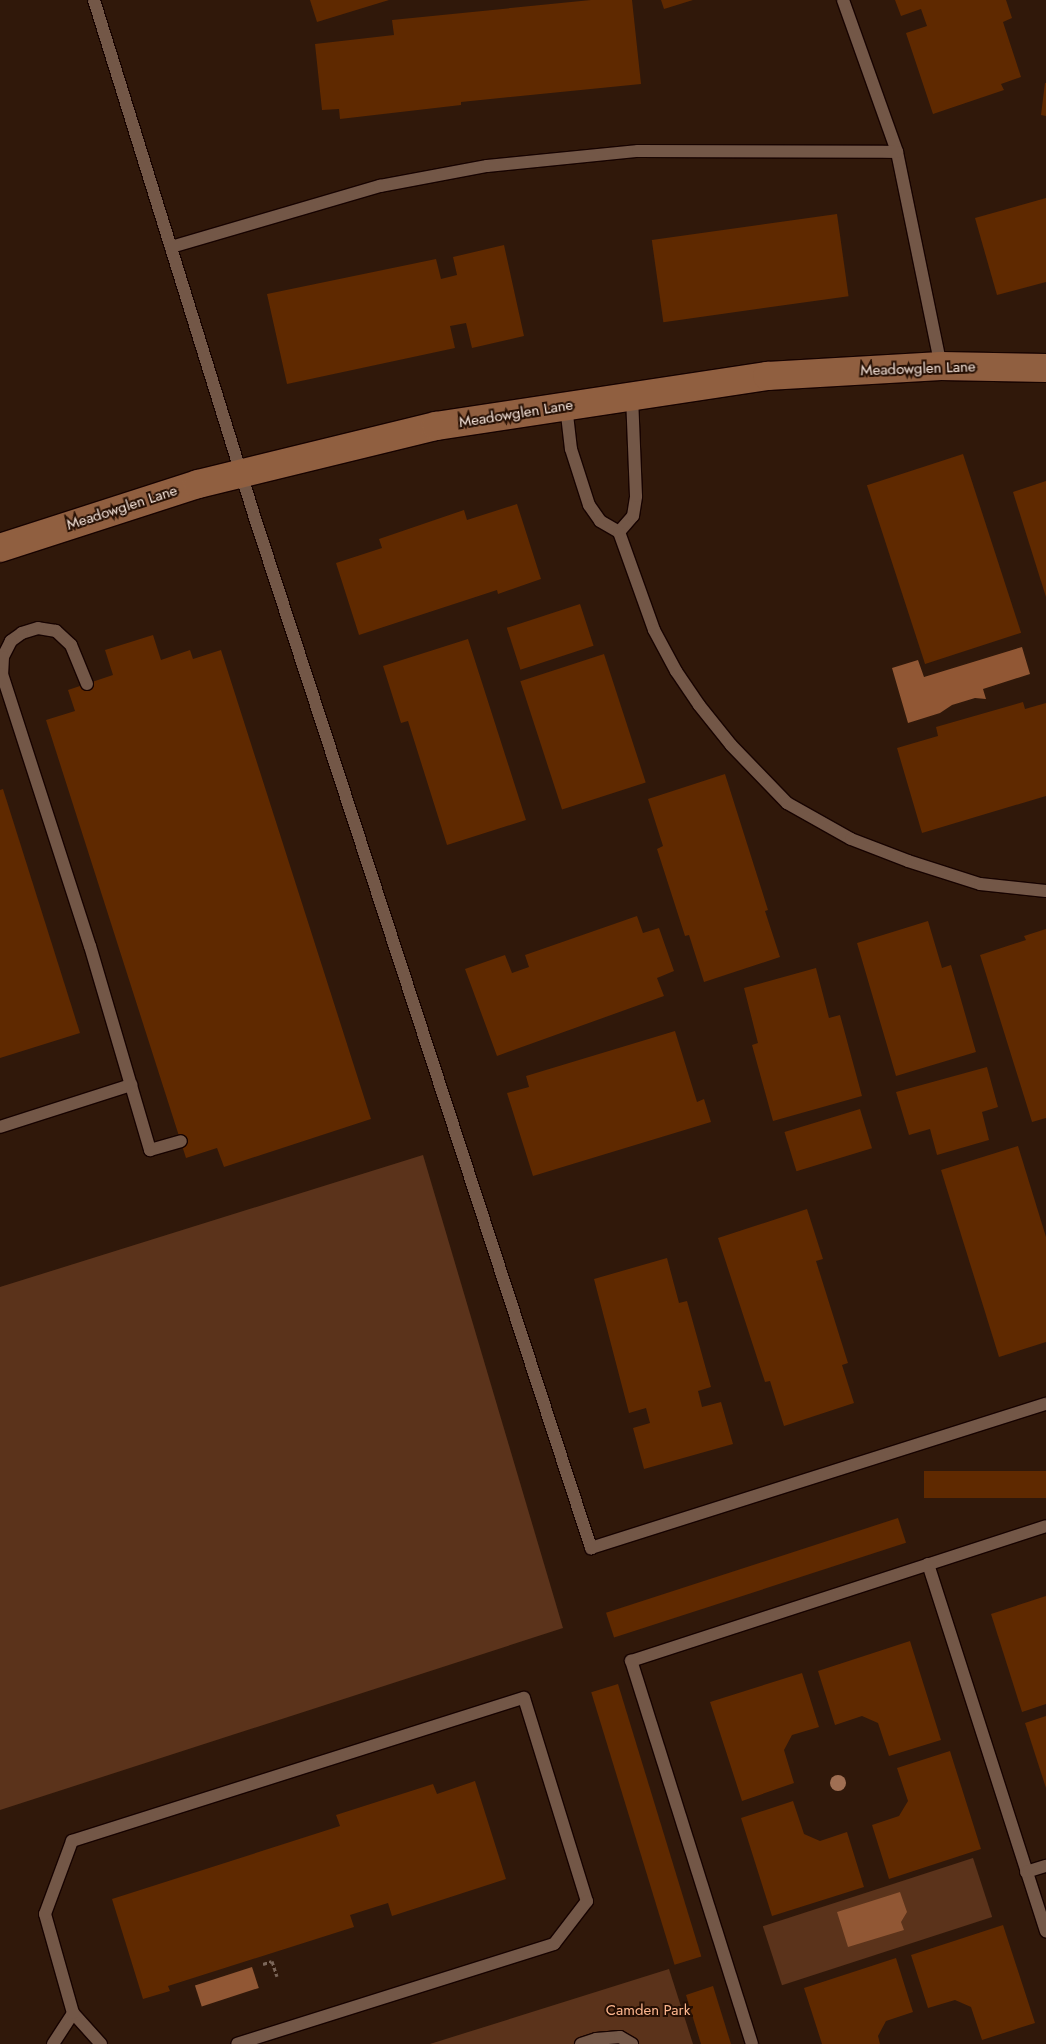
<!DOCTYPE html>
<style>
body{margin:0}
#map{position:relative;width:1046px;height:2044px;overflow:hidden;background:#30180a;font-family:Jost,sans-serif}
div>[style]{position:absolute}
.green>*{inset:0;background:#5b331b;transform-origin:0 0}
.water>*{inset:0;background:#915734;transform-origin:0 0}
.building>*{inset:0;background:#5f2900;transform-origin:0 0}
.path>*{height:3px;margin-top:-1.5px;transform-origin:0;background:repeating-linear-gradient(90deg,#7b6659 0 4px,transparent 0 6.5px)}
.roads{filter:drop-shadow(1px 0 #170300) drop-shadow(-1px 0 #170300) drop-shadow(0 1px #170300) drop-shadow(0 -1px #170300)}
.lane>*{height:12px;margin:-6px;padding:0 6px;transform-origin:6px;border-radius:6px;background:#735747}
.secondary>*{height:28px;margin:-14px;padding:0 14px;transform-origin:14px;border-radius:14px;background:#905f40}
.trees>*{width:16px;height:16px;margin:-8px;border-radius:50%;background:#a06f53}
span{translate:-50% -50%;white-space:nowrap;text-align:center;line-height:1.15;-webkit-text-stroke:4px #260f03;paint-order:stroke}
.street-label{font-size:15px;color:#f7e6dc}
.park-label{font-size:15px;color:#fcb68e}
</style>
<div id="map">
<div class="green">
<div style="clip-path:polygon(423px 1155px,563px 1628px,0 1810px,0 1287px)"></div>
<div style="left:973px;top:1858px;width:62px;height:221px;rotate:72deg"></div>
<div style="clip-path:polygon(669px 1969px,693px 2044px,430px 2044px)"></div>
</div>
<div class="water">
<div style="clip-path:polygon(1022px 647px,1030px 674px,983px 689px,986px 699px,975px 698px,952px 705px,940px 713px,908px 723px,892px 668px,918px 660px,924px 677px)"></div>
<div style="clip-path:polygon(900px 1892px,907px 1912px,901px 1922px,904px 1930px,848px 1947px,837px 1912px)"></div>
<div style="left:252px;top:1967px;width:22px;height:60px;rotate:72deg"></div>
</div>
<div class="building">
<div style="clip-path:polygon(310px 0,389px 0,317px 22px)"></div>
<div style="clip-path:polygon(591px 0,632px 0,641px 84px,461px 102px,461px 105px,340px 119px,339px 109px,322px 110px,315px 44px,394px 35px,392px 20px)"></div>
<div style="clip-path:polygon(661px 0,693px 0,664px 9px)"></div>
<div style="clip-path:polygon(895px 0,1006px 0,1012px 18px,1003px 22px,1021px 77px,1001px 84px,1004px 90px,933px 114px,906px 33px,927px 26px,921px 9px,901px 16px)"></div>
<div style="clip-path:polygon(1045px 83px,1046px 83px,1046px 116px,1041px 115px)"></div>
<div style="clip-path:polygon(1046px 198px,1046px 282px,997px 295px,975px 218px)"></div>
<div style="left:837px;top:214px;width:83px;height:187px;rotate:82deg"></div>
<div style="clip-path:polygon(504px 245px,524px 336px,472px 348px,466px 323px,450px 326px,455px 348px,287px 384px,267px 294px,436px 259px,441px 279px,457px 275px,453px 257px)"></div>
<div style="left:963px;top:454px;width:188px;height:101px;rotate:72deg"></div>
<div style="clip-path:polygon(1046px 481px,1046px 597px,1013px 492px)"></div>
<div style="clip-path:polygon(517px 504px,541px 579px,498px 594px,497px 590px,359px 635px,336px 563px,382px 548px,379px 539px,464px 510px,467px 520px)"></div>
<div style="left:580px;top:604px;width:44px;height:77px;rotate:72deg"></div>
<div style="clip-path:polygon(153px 635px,161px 660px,190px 650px,193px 659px,221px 650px,371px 1119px,224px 1167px,217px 1148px,186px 1158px,46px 720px,75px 711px,68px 690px,113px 675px,105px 650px)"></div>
<div style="clip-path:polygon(468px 639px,526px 820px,447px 845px,408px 721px,401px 723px,383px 666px)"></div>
<div style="left:604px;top:654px;width:135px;height:88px;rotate:72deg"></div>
<div style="clip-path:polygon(1023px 702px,1025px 709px,1046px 703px,1046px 796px,922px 833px,897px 748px,938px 736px,936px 727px)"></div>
<div style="clip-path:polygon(725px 774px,768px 910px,765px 911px,780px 957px,704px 982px,689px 935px,685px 936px,657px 849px,663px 846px,648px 799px)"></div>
<div style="clip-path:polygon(3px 789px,80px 1033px,0 1058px,0 790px)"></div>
<div style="clip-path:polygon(637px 916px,643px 933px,659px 928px,674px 971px,657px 978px,664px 996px,497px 1056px,465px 969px,505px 955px,512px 973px,529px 967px,525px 955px)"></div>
<div style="clip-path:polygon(928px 921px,942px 968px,951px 965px,976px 1052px,896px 1076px,857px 943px)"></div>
<div style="clip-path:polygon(1046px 929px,1046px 1118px,1032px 1122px,980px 955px,1026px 940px,1024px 936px)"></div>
<div style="clip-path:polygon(816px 968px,829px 1018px,840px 1015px,862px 1096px,773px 1121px,752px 1045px,758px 1043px,744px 988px)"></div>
<div style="clip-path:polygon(675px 1031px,697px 1102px,704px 1099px,711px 1122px,533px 1176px,507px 1093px,529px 1087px,526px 1076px)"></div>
<div style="clip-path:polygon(987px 1067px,998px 1107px,982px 1112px,989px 1140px,937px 1155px,930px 1129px,909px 1135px,896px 1092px)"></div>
<div style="left:860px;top:1109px;width:41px;height:79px;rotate:73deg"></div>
<div style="clip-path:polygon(1018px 1146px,1046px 1237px,1046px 1342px,999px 1357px,941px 1170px)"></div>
<div style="clip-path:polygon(807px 1209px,823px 1259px,816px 1261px,848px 1363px,842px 1365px,854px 1403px,784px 1426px,770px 1381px,765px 1382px,718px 1238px)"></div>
<div style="clip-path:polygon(667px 1258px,679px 1303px,687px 1301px,711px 1387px,698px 1391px,702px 1407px,721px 1402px,733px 1444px,644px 1469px,633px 1428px,650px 1423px,646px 1408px,629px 1413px,594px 1279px)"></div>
<div style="left:1046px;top:1471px;width:27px;height:122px;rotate:90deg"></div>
<div style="left:898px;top:1518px;width:26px;height:307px;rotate:72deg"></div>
<div style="clip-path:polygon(1046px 1596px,1046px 1704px,1022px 1712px,991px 1614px)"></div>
<div style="clip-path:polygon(910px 1641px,941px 1740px,889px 1756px,878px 1723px,862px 1716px,835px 1725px,818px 1671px)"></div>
<div style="clip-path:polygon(802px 1673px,819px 1727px,792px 1735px,784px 1750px,794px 1783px,742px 1801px,710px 1702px)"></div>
<div style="left:618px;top:1684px;width:285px;height:28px;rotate:73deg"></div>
<div style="clip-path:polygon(1046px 1716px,1046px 1788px,1025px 1723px)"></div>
<div style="clip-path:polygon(950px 1751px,981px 1849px,889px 1879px,872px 1825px,899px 1816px,908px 1801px,897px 1768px)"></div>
<div style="clip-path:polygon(475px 1781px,506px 1879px,392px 1916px,388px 1903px,350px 1915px,354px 1927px,168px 1986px,170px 1991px,143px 1999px,112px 1899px,340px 1826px,336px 1815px,433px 1784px,437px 1794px)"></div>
<div style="clip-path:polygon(793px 1801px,804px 1834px,820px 1841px,847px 1832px,864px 1887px,772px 1916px,741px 1818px)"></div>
<div style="clip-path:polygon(1003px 1925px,1035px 2023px,982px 2040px,971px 2007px,955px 2000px,928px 2008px,911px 1955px)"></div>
<div style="clip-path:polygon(896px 1958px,913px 2012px,886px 2021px,878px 2036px,880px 2044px,822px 2044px,804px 1988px)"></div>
<div style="clip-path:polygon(713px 1986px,731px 2044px,701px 2044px,686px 1995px)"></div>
</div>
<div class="path">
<div style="left:263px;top:1964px;width:9px;rotate:-18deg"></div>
<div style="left:272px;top:1961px;width:16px;rotate:72deg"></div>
</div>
<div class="roads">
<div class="lane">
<div style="left:94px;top:0;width:539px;rotate:72.74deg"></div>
<div style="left:254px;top:515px;width:1087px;rotate:71.93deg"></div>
<div style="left:591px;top:1548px;width:477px;rotate:-17.6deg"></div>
<div style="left:843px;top:0;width:161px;rotate:70.4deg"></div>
<div style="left:897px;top:152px;width:218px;rotate:78.4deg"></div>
<div style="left:171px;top:247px;width:218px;rotate:-16.3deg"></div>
<div style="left:380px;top:186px;width:109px;rotate:-10.6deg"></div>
<div style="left:487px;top:166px;width:152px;rotate:-5.7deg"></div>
<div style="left:638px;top:151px;width:259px;rotate:0.2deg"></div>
<div style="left:566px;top:406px;width:43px;rotate:83.4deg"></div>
<div style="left:571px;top:449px;width:59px;rotate:72.2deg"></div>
<div style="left:589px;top:505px;width:19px;rotate:55deg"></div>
<div style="left:600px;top:521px;width:22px;rotate:30deg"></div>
<div style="left:619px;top:532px;width:21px;rotate:-49deg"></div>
<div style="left:633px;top:516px;width:20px;rotate:-81deg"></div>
<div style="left:636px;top:496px;width:101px;rotate:-92.3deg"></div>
<div style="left:619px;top:532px;width:104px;rotate:70.3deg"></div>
<div style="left:654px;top:630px;width:47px;rotate:61.8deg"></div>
<div style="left:676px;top:671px;width:41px;rotate:55.9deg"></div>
<div style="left:699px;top:705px;width:51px;rotate:51.3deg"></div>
<div style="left:731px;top:745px;width:81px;rotate:46deg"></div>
<div style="left:787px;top:803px;width:73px;rotate:29.4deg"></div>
<div style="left:851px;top:839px;width:61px;rotate:21.1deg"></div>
<div style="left:908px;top:861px;width:76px;rotate:17.7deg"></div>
<div style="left:980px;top:884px;width:66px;rotate:6.1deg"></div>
<div style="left:87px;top:684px;width:42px;rotate:-112.3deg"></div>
<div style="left:71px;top:645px;width:21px;rotate:-137deg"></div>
<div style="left:56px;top:631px;width:18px;rotate:-171deg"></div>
<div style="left:38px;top:628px;width:17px;rotate:163deg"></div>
<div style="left:22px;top:633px;width:14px;rotate:144deg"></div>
<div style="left:11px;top:641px;width:18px;rotate:117deg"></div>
<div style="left:3px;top:657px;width:17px;rotate:93deg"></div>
<div style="left:2px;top:674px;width:286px;rotate:72.1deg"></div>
<div style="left:90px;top:946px;width:213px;rotate:73.6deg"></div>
<div style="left:150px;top:1150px;width:32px;rotate:-16deg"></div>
<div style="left:0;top:1127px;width:138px;rotate:-17.8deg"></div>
<div style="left:928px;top:1564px;width:386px;rotate:72.2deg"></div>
<div style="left:1026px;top:1872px;width:21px;rotate:-17deg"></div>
<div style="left:53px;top:2044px;width:37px;rotate:-57deg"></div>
<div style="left:101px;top:2044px;width:42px;rotate:-132.1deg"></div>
<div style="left:73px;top:2013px;width:103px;rotate:-105.8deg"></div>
<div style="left:45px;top:1914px;width:78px;rotate:-69.7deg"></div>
<div style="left:72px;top:1841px;width:474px;rotate:-17.6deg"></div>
<div style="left:524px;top:1698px;width:213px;rotate:72.8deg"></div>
<div style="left:587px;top:1901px;width:54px;rotate:127.5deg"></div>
<div style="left:554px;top:1944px;width:332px;rotate:162.5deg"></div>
<div style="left:581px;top:2044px;width:16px;rotate:-18deg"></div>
<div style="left:596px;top:2039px;width:24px;rotate:-5deg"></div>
<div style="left:620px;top:2037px;width:14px;rotate:30deg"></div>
<div style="left:752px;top:2044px;width:402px;rotate:-107.5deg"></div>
<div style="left:631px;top:1661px;width:436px;rotate:-18deg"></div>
</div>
<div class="secondary">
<div style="left:0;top:548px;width:208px;rotate:-17.9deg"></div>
<div style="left:198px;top:484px;width:245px;rotate:-13.7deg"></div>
<div style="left:436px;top:426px;width:335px;rotate:-8.6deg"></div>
<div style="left:767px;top:376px;width:174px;rotate:-3.3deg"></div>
<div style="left:941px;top:366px;width:105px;rotate:1.1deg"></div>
</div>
</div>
<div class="trees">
<div style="left:838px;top:1783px"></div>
</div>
<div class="street-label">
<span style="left:918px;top:369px;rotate:-2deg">Meadowglen Lane</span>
<span style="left:516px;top:414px;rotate:-9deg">Meadowglen Lane</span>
<span style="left:122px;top:508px;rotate:-18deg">Meadowglen Lane</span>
</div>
<div class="park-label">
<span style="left:648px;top:2011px">Camden Park</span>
</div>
</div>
